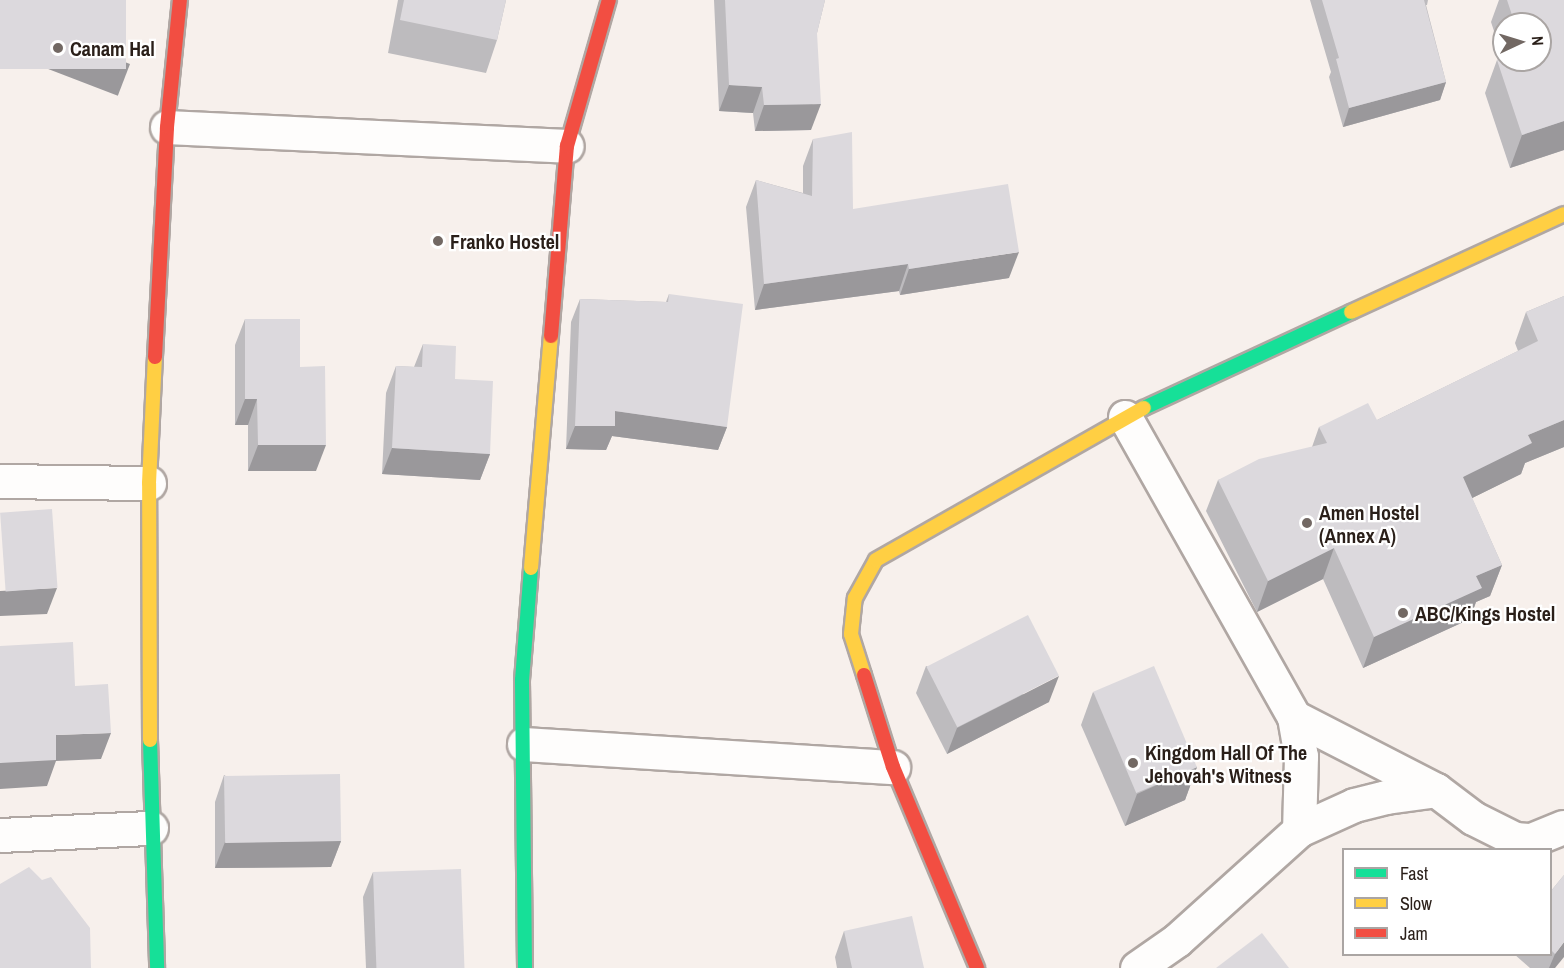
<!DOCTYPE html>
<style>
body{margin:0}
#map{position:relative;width:1564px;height:968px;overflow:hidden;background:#f7f0ec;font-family:"Archivo Narrow",sans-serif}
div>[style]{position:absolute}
.roads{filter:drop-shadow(2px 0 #b0a7a3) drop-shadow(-2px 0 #b0a7a3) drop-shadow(0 2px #b0a7a3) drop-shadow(0 -2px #b0a7a3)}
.street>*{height:33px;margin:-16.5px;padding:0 16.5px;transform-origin:16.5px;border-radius:16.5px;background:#fefdfc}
.fast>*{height:14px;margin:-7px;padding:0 7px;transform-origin:7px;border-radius:7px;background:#16e098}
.slow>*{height:14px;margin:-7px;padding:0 7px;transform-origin:7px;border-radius:7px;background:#ffcf43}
.jam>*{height:14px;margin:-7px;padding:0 7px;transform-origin:7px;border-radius:7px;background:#f24e42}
.wall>*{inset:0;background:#bdbbbe}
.shaded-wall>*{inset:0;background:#9a989b;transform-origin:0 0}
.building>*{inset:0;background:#dcd9dd;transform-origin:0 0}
.dots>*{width:16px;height:16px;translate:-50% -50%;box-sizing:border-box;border:3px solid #fff;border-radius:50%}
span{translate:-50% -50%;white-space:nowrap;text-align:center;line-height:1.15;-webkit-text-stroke:4.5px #fff;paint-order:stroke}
.poi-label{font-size:20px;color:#2a1f19;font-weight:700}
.left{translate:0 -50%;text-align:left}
.legend{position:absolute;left:1342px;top:848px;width:210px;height:108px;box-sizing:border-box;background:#fff;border:2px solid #aaa5a3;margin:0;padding:8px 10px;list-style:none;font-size:18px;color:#2a1f19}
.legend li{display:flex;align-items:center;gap:12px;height:30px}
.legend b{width:30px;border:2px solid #aaa5a3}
.north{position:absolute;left:1492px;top:12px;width:60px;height:60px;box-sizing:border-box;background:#fff;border:2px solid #aaa5a3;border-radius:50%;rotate:86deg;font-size:16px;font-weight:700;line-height:24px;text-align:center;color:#2a1f19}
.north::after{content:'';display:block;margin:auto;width:21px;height:27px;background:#726863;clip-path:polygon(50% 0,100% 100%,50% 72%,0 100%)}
</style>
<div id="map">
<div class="roads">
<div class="street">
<div style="left:167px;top:127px;width:400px;rotate:2.7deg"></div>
<div style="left:1125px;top:417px;width:344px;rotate:60.6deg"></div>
<div style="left:1294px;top:717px;width:40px;rotate:80deg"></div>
<div style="left:1301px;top:756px;width:74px;rotate:91.5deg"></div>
<div style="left:0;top:481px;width:149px;rotate:0.8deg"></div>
<div style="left:1294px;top:717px;width:160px;rotate:27.2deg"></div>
<div style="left:1436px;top:790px;width:46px;rotate:37.1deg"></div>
<div style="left:1473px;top:818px;width:47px;rotate:26.6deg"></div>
<div style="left:1515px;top:839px;width:16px;rotate:4deg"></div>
<div style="left:1531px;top:840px;width:35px;rotate:-22deg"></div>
<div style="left:524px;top:744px;width:370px;rotate:3.6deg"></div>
<div style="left:0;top:835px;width:151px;rotate:-2.7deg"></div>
<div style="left:1137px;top:968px;width:49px;rotate:-35deg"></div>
<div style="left:1177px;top:940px;width:164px;rotate:-42deg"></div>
<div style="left:1299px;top:830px;width:60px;rotate:-24.4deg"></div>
<div style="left:1354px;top:805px;width:33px;rotate:-14deg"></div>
<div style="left:1386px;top:797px;width:50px;rotate:-8deg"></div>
</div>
<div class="fast">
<div style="left:1144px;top:408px;width:228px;rotate:-24.9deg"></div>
<div style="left:150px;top:740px;width:228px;rotate:88.2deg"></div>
<div style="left:525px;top:968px;width:288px;rotate:-90.6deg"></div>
<div style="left:522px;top:680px;width:112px;rotate:-85.4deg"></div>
</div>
<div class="slow">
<div style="left:1351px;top:312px;width:234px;rotate:-24.7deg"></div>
<div style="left:531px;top:568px;width:233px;rotate:-85.1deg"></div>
<div style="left:864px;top:675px;width:43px;rotate:-107.6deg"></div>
<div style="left:851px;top:634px;width:36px;rotate:-84deg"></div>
<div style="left:855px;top:598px;width:43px;rotate:-61.1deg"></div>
<div style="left:876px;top:560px;width:308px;rotate:-29.6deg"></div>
<div style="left:150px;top:740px;width:257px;rotate:-90.2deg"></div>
<div style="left:149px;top:483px;width:126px;rotate:-87.3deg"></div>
</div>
<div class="jam">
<div style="left:551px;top:336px;width:191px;rotate:-85.2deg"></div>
<div style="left:567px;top:146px;width:152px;rotate:-74deg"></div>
<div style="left:155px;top:357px;width:230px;rotate:-87deg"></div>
<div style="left:167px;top:127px;width:128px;rotate:-84.2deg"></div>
<div style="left:864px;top:675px;width:96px;rotate:72.5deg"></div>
<div style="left:893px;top:767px;width:218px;rotate:67.3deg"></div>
</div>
</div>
<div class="wall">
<div style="clip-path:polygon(398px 0,506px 0,497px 40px,486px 73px,388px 53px)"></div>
<div style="clip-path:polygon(714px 0,825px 0,817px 33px,811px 130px,755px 131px,753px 113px,719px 111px)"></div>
<div style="clip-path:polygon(1310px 0,1428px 0,1427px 5px,1426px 5px,1446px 82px,1440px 100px,1343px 127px,1329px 77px,1331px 72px)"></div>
<div style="clip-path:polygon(evenodd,1499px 0,1564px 0,1564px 150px,1510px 168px,1485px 93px,1497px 60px,1503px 58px,1491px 22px,1499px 0,1504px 24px,1540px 24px,1540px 60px,1504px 60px,1504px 24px)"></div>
<div style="clip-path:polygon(813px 139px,853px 209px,1009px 278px,900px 295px,899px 291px,755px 310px,746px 207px,756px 180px,803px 193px,803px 166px)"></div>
<div style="clip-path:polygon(669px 294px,727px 427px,718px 450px,612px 436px,606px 450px,566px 449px,571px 322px,580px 299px,666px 302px)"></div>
<div style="clip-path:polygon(1564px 296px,1564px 447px,1525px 463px,1521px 474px,1472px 498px,1502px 565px,1490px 596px,1476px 602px,1470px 619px,1363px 668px,1323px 579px,1257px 612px,1206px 511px,1218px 480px,1312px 447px,1319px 427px,1377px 420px,1518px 351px,1515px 343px,1526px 312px)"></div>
<div style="clip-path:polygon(245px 319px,300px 367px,316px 471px,248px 471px,248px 425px,235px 425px,235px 345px)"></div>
<div style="clip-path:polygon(423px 344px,455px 379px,490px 454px,480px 480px,382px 474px,386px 393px,396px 366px,414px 367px)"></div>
<div style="clip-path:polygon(926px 666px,1049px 702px,947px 754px,916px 693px)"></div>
<div style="clip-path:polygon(1093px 692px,1197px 767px,1185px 800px,1125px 826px,1081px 725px)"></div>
<div style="clip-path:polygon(224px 775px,341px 841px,331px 867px,215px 868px,215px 802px)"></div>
<div style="clip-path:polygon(373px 872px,464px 968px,366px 968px,363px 897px)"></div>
<div style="clip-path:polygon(1564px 875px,1555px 968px,1530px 968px,1514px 954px,1551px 954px,1551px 891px)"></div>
<div style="clip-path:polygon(844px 931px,924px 968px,837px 968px,835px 957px)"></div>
</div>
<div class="shaded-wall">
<div style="left:130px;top:64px;width:34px;height:130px;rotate:111deg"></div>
<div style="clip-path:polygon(1446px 82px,1440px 100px,1343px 127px,1349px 108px)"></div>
<div style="clip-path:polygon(729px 85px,762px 87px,753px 113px,719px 111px)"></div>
<div style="clip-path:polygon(821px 104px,811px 130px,755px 131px,764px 105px)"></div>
<div style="clip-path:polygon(1564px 121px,1564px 150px,1510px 168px,1522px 135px)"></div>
<div style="clip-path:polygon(1019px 252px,1009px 278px,900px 295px,909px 269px)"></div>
<div style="clip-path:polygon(908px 264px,899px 291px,755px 310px,764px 284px)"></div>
<div style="clip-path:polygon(245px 399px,257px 399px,248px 425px,235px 425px)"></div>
<div style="clip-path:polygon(615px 411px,727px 427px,718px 450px,612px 436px,606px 450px,566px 449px,575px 426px)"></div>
<div style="clip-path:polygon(1564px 420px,1564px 447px,1525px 463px,1521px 474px,1452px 508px,1463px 477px,1528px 435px)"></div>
<div style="clip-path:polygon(258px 445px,326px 445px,316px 471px,248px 471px)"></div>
<div style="clip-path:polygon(392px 448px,490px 454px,480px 480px,382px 474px)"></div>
<div style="clip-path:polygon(1334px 548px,1323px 579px,1257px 612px,1268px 581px)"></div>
<div style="clip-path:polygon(1502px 565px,1490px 596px,1476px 602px,1470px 619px,1363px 668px,1374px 637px,1476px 576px)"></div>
<div style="clip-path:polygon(57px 588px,47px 614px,0 616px,0 591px)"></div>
<div style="clip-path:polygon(1059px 676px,1049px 702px,947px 754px,957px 728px)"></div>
<div style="clip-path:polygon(111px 733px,101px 759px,56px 761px,47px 786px,0 789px,0 763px,56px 735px)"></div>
<div style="clip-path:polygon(1197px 767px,1185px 800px,1125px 826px,1137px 794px)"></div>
<div style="clip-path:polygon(341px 841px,331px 867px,215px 868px,225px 842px)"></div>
<div style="clip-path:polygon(1564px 942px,1564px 957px,1555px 968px,1549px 968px,1555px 954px)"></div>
</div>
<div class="building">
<div style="left:0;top:0;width:126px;height:69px"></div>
<div style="clip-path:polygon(404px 0,506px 0,497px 40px,400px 20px)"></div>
<div style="clip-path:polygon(725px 0,825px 0,817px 33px,821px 104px,764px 105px,762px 87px,729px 85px)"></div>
<div style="clip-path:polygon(1322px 0,1424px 0,1446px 82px,1349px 108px,1336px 59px,1339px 58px)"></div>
<div style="clip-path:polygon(1507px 0,1564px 0,1564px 121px,1522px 135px,1497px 60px,1504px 57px,1504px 60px,1540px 60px,1540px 24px,1515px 24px)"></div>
<div style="clip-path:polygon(852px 132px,853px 209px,1008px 184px,1019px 252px,909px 269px,908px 264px,764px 284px,756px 180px,812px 196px,813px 139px)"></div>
<div style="clip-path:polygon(669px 294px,743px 304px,727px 427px,615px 411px,615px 426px,575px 426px,580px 299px,668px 302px)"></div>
<div style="clip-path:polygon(1564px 296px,1564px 420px,1528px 435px,1532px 443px,1463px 477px,1502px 565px,1476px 576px,1482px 588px,1374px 637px,1334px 548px,1268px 581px,1218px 480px,1259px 459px,1327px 443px,1319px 427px,1368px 403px,1377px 420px,1538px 341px,1526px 312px)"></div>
<div style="clip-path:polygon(245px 319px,300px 319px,300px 367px,325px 366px,326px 445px,258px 445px,257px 399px,245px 399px)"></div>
<div style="clip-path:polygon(423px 344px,456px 346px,455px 379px,493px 381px,490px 454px,392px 448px,396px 366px,422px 367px)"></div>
<div style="left:52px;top:509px;width:79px;height:52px;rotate:86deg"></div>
<div style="left:1028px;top:615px;width:68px;height:114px;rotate:63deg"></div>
<div style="clip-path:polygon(73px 642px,75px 686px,108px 684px,111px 733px,56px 735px,56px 760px,0 763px,0 646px)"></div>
<div style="left:1154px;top:666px;width:110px;height:66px;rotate:67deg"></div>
<div style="left:340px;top:774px;width:67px;height:116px;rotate:89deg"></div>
<div style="clip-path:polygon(29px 867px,42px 880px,51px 877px,90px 928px,91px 968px,0 968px,0 884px)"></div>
<div style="left:461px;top:869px;width:99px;height:88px;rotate:88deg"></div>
<div style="clip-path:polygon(1564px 875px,1564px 942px,1555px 954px,1551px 950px,1551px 891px)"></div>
<div style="clip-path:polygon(912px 916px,924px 968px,852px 968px,844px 931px)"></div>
<div style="clip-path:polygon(1262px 933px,1289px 968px,1216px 968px)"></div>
</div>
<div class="dots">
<div style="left:58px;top:48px;background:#726863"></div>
<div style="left:438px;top:241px;background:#726863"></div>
<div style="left:1307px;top:523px;background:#726863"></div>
<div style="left:1403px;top:613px;background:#726863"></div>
<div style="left:1133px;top:763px;background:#726863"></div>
</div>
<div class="poi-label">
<span class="left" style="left:70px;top:48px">Canam Hal</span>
<span class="left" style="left:450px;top:241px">Franko Hostel</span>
<span class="left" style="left:1319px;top:524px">Amen Hostel<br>(Annex A)</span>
<span class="left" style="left:1415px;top:613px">ABC/Kings Hostel</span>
<span class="left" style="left:1145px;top:764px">Kingdom Hall Of The<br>Jehovah's Witness</span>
</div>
<ul class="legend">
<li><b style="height:8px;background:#16e098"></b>Fast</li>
<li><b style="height:8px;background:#ffcf43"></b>Slow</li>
<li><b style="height:8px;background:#f24e42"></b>Jam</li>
</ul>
<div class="north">N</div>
</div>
